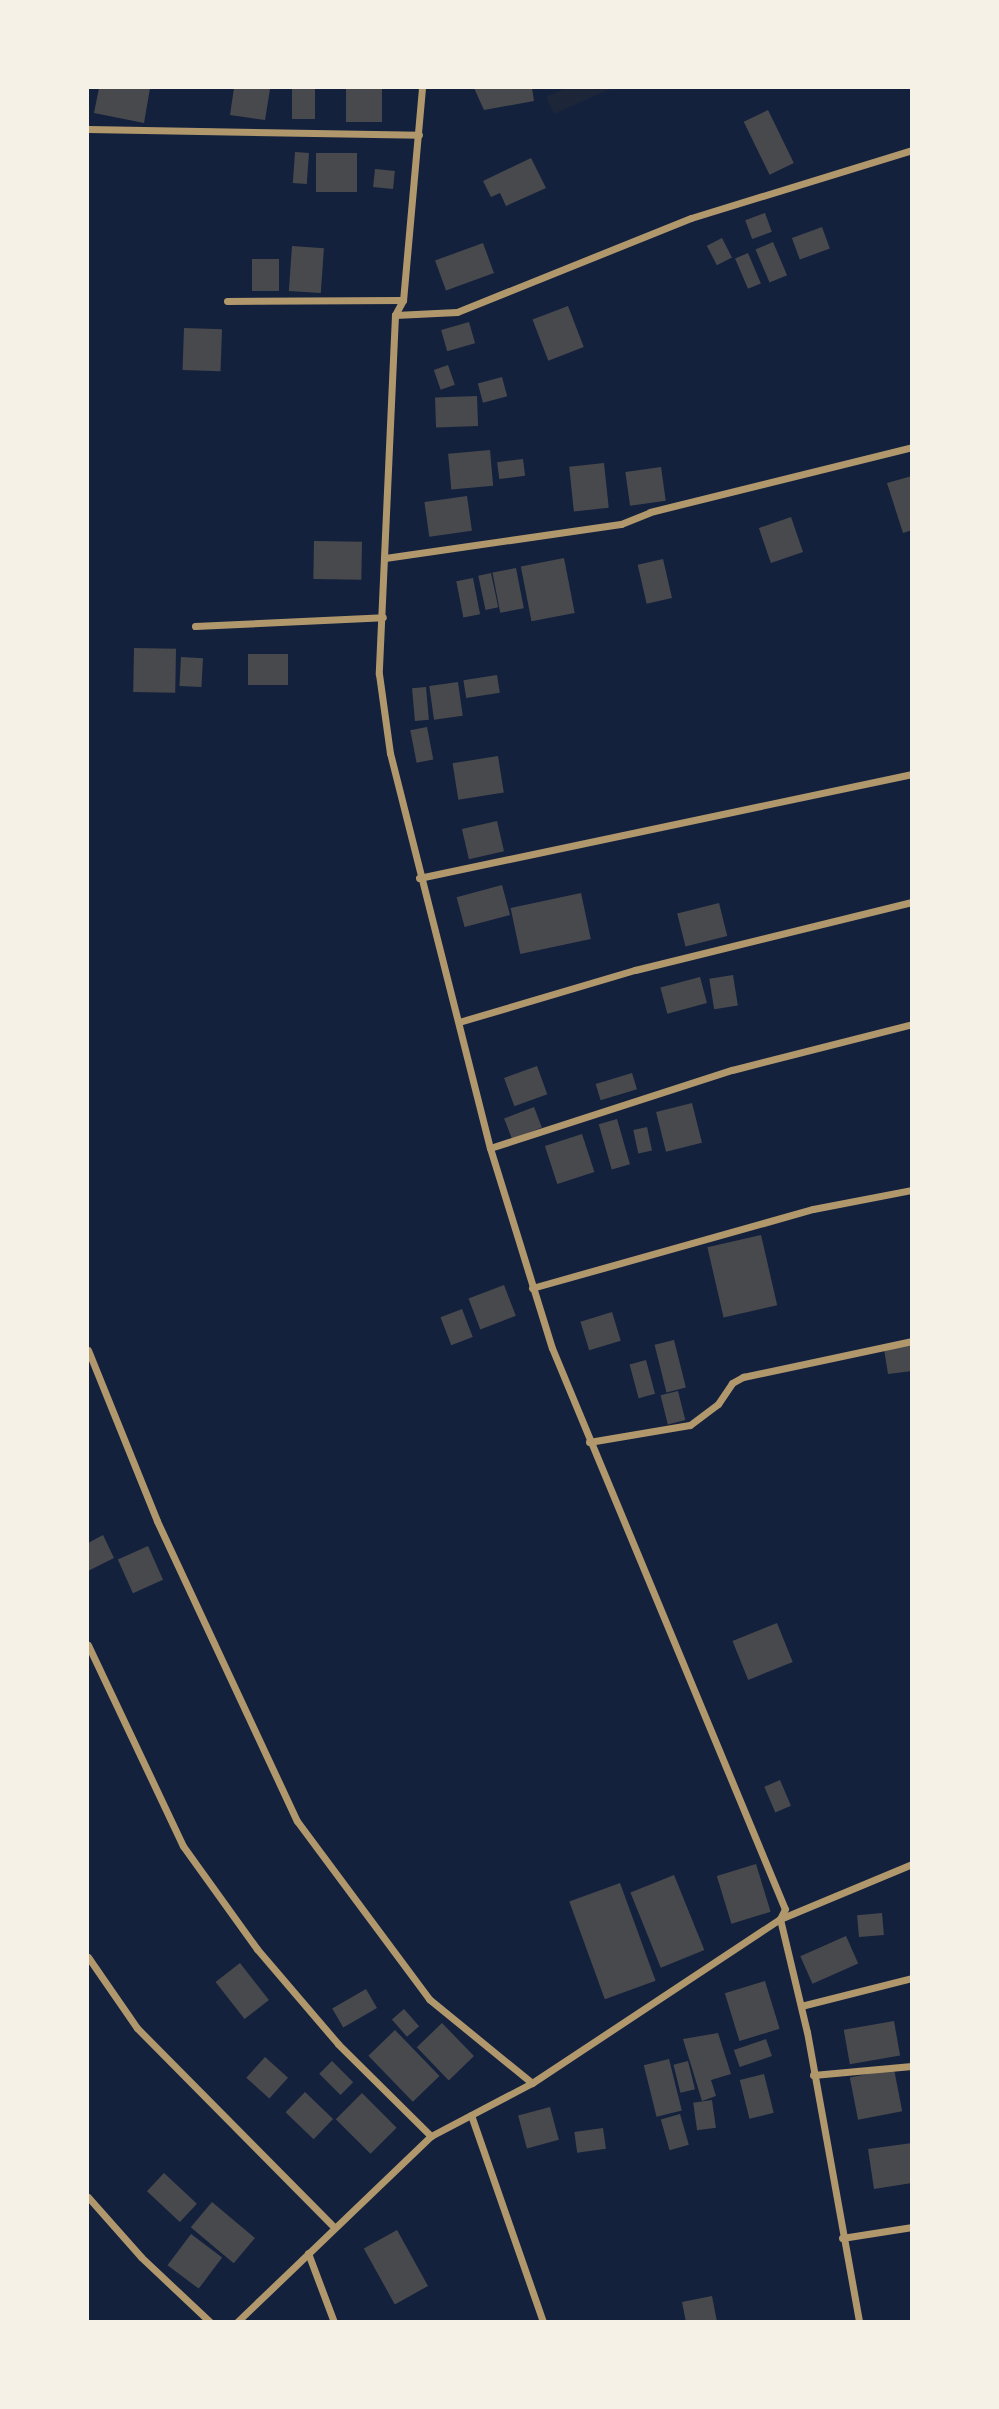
<!DOCTYPE html>
<style>
body{margin:0}
#map{position:relative;width:999px;height:2409px;overflow:hidden;background:#14213d;font-family:Karla,sans-serif}
div>[style]{position:absolute}
.green>*{inset:0;background:#1d2539}
.building>*{inset:0;background:#48494c;transform-origin:0 0}
.minor>*{height:7px;margin:-3.5px;padding:0 3.5px;transform-origin:3.5px;border-radius:3.5px;background:#b1986c}
span{translate:-50% -50%;white-space:nowrap;text-align:center;line-height:1.15;-webkit-text-stroke:6px #f6f1e7;paint-order:stroke}
.frame{position:absolute;inset:0;border:89px solid #f6f1e7;pointer-events:none}
</style>
<div id="map">
<div class="green">
<div style="clip-path:polygon(566px 88px,612px 88px,554px 114px,546px 97px)"></div>
</div>
<div class="building">
<div style="clip-path:polygon(99px 88px,150px 88px,144px 123px,94px 113px)"></div>
<div style="clip-path:polygon(234px 88px,270px 89px,265px 120px,230px 115px)"></div>
<div style="left:292px;top:88px;width:23px;height:31px"></div>
<div style="left:346px;top:88px;width:36px;height:34px"></div>
<div style="clip-path:polygon(474px 88px,532px 88px,534px 101px,484px 110px)"></div>
<div style="left:768px;top:110px;width:59px;height:27px;rotate:64deg"></div>
<div style="left:295px;top:152px;width:14px;height:31px;rotate:4deg"></div>
<div style="left:316px;top:153px;width:41px;height:39px"></div>
<div style="clip-path:polygon(531px 158px,546px 188px,506px 206px,500px 193px,491px 197px,483px 181px)"></div>
<div style="left:375px;top:169px;width:20px;height:18px;rotate:6deg"></div>
<div style="left:765px;top:213px;width:20px;height:21px;rotate:70deg"></div>
<div style="left:822px;top:227px;width:23px;height:32px;rotate:70deg"></div>
<div style="left:722px;top:238px;width:22px;height:17px;rotate:63deg"></div>
<div style="left:773px;top:242px;width:36px;height:19px;rotate:67deg"></div>
<div style="left:483px;top:243px;width:32px;height:51px;rotate:70deg"></div>
<div style="left:292px;top:246px;width:32px;height:45px;rotate:4deg"></div>
<div style="left:748px;top:253px;width:33px;height:14px;rotate:67deg"></div>
<div style="left:252px;top:259px;width:27px;height:32px"></div>
<div style="left:568px;top:306px;width:44px;height:38px;rotate:69deg"></div>
<div style="left:469px;top:322px;width:22px;height:29px;rotate:74deg"></div>
<div style="left:184px;top:328px;width:38px;height:42px;rotate:2deg"></div>
<div style="left:448px;top:365px;width:21px;height:15px;rotate:71deg"></div>
<div style="left:502px;top:377px;width:20px;height:25px;rotate:75deg"></div>
<div style="left:477px;top:396px;width:30px;height:42px;rotate:88deg"></div>
<div style="left:490px;top:450px;width:36px;height:42px;rotate:85deg"></div>
<div style="left:523px;top:459px;width:17px;height:26px;rotate:83deg"></div>
<div style="left:604px;top:463px;width:45px;height:35px;rotate:84deg"></div>
<div style="left:661px;top:467px;width:34px;height:36px;rotate:82deg"></div>
<div style="clip-path:polygon(912px 476px,912px 530px,903px 533px,887px 483px)"></div>
<div style="left:467px;top:496px;width:35px;height:43px;rotate:82deg"></div>
<div style="left:791px;top:517px;width:37px;height:34px;rotate:71deg"></div>
<div style="left:314px;top:541px;width:48px;height:38px;rotate:1deg"></div>
<div style="left:564px;top:558px;width:56px;height:44px;rotate:79deg"></div>
<div style="left:663px;top:559px;width:40px;height:26px;rotate:77deg"></div>
<div style="left:516px;top:568px;width:41px;height:24px;rotate:79deg"></div>
<div style="left:491px;top:573px;width:35px;height:13px;rotate:78deg"></div>
<div style="left:473px;top:578px;width:37px;height:17px;rotate:79deg"></div>
<div style="left:134px;top:648px;width:42px;height:44px;rotate:1deg"></div>
<div style="left:248px;top:654px;width:40px;height:31px"></div>
<div style="left:181px;top:657px;width:22px;height:29px;rotate:3deg"></div>
<div style="left:497px;top:675px;width:18px;height:34px;rotate:81deg"></div>
<div style="left:458px;top:682px;width:34px;height:29px;rotate:82deg"></div>
<div style="left:426px;top:687px;width:33px;height:14px;rotate:85deg"></div>
<div style="left:427px;top:727px;width:33px;height:17px;rotate:79deg"></div>
<div style="left:498px;top:756px;width:37px;height:46px;rotate:81deg"></div>
<div style="left:497px;top:821px;width:31px;height:36px;rotate:77deg"></div>
<div style="left:502px;top:885px;width:31px;height:47px;rotate:75deg"></div>
<div style="left:581px;top:893px;width:47px;height:72px;rotate:78deg"></div>
<div style="left:719px;top:903px;width:34px;height:43px;rotate:76deg"></div>
<div style="left:733px;top:975px;width:31px;height:24px;rotate:81deg"></div>
<div style="left:700px;top:977px;width:27px;height:41px;rotate:75deg"></div>
<div style="left:537px;top:1066px;width:30px;height:35px;rotate:70deg"></div>
<div style="left:632px;top:1073px;width:17px;height:38px;rotate:73deg"></div>
<div style="left:692px;top:1103px;width:41px;height:37px;rotate:76deg"></div>
<div style="left:534px;top:1107px;width:22px;height:32px;rotate:69deg"></div>
<div style="left:617px;top:1119px;width:47px;height:19px;rotate:74deg"></div>
<div style="left:647px;top:1127px;width:24px;height:14px;rotate:78deg"></div>
<div style="left:582px;top:1134px;width:40px;height:39px;rotate:72deg"></div>
<div style="left:761px;top:1235px;width:72px;height:55px;rotate:77deg"></div>
<div style="left:504px;top:1285px;width:33px;height:38px;rotate:69deg"></div>
<div style="left:462px;top:1309px;width:30px;height:23px;rotate:69deg"></div>
<div style="left:612px;top:1312px;width:30px;height:33px;rotate:73deg"></div>
<div style="left:674px;top:1340px;width:49px;height:20px;rotate:76deg"></div>
<div style="clip-path:polygon(912px 1345px,912px 1371px,888px 1374px,884px 1349px)"></div>
<div style="left:646px;top:1360px;width:35px;height:17px;rotate:75deg"></div>
<div style="left:678px;top:1391px;width:30px;height:18px;rotate:76deg"></div>
<div style="clip-path:polygon(103px 1535px,114px 1558px,88px 1571px,88px 1543px)"></div>
<div style="left:148px;top:1546px;width:37px;height:33px;rotate:66deg"></div>
<div style="left:777px;top:1623px;width:42px;height:48px;rotate:68deg"></div>
<div style="left:780px;top:1780px;width:28px;height:17px;rotate:67deg"></div>
<div style="left:756px;top:1864px;width:50px;height:41px;rotate:73deg"></div>
<div style="left:674px;top:1875px;width:81px;height:47px;rotate:68deg"></div>
<div style="left:620px;top:1883px;width:104px;height:54px;rotate:70deg"></div>
<div style="left:882px;top:1913px;width:22px;height:25px;rotate:85deg"></div>
<div style="left:846px;top:1936px;width:30px;height:50px;rotate:66deg"></div>
<div style="left:240px;top:1963px;width:47px;height:31px;rotate:52deg"></div>
<div style="left:765px;top:1981px;width:50px;height:42px;rotate:73deg"></div>
<div style="left:366px;top:1989px;width:22px;height:39px;rotate:60deg"></div>
<div style="left:404px;top:2009px;width:23px;height:16px;rotate:49deg"></div>
<div style="left:894px;top:2021px;width:35px;height:51px;rotate:80deg"></div>
<div style="left:442px;top:2023px;width:46px;height:35px;rotate:46deg"></div>
<div style="left:395px;top:2030px;width:64px;height:37px;rotate:46deg"></div>
<div style="clip-path:polygon(718px 2033px,731px 2074px,711px 2080px,716px 2096px,702px 2101px,683px 2039px)"></div>
<div style="left:766px;top:2039px;width:18px;height:34px;rotate:71deg"></div>
<div style="left:265px;top:2057px;width:31px;height:28px;rotate:42deg"></div>
<div style="left:669px;top:2059px;width:53px;height:26px;rotate:76deg"></div>
<div style="left:332px;top:2061px;width:30px;height:18px;rotate:45deg"></div>
<div style="left:688px;top:2061px;width:29px;height:15px;rotate:76deg"></div>
<div style="left:894px;top:2069px;width:43px;height:45px;rotate:79deg"></div>
<div style="left:764px;top:2074px;width:40px;height:25px;rotate:76deg"></div>
<div style="left:305px;top:2092px;width:39px;height:28px;rotate:44deg"></div>
<div style="left:362px;top:2093px;width:49px;height:37px;rotate:45deg"></div>
<div style="left:712px;top:2100px;width:28px;height:19px;rotate:82deg"></div>
<div style="left:550px;top:2107px;width:34px;height:33px;rotate:75deg"></div>
<div style="left:680px;top:2114px;width:32px;height:20px;rotate:74deg"></div>
<div style="left:603px;top:2128px;width:21px;height:29px;rotate:82deg"></div>
<div style="clip-path:polygon(912px 2143px,912px 2183px,874px 2189px,868px 2149px)"></div>
<div style="left:164px;top:2173px;width:45px;height:25px;rotate:43deg"></div>
<div style="left:212px;top:2202px;width:56px;height:33px;rotate:40deg"></div>
<div style="left:397px;top:2230px;width:64px;height:38px;rotate:61deg"></div>
<div style="left:191px;top:2234px;width:39px;height:39px;rotate:37deg"></div>
<div style="clip-path:polygon(712px 2296px,717px 2322px,686px 2322px,682px 2302px)"></div>
</div>
<div class="minor">
<div style="left:422px;top:88px;width:213px;rotate:95.1deg"></div>
<div style="left:403px;top:300px;width:17px;rotate:118deg"></div>
<div style="left:395px;top:315px;width:359px;rotate:92.6deg"></div>
<div style="left:379px;top:674px;width:80px;rotate:82.1deg"></div>
<div style="left:390px;top:753px;width:407px;rotate:75.8deg"></div>
<div style="left:490px;top:1148px;width:209px;rotate:72.8deg"></div>
<div style="left:552px;top:1348px;width:607px;rotate:67.45deg"></div>
<div style="left:785px;top:1909px;width:11px;rotate:117deg"></div>
<div style="left:780px;top:1919px;width:116px;rotate:76.6deg"></div>
<div style="left:807px;top:2032px;width:295px;rotate:79.8deg"></div>
<div style="left:88px;top:129px;width:331px;rotate:1deg"></div>
<div style="left:227px;top:301px;width:176px;rotate:-0.3deg"></div>
<div style="left:395px;top:315px;width:62px;rotate:-2.8deg"></div>
<div style="left:457px;top:312px;width:252px;rotate:-21.9deg"></div>
<div style="left:691px;top:218px;width:231px;rotate:-17.1deg"></div>
<div style="left:385px;top:558px;width:238px;rotate:-8.2deg"></div>
<div style="left:621px;top:524px;width:31px;rotate:-22deg"></div>
<div style="left:650px;top:512px;width:270px;rotate:-13.9deg"></div>
<div style="left:195px;top:626px;width:188px;rotate:-2.7deg"></div>
<div style="left:419px;top:878px;width:504px;rotate:-11.91deg"></div>
<div style="left:459px;top:1022px;width:184px;rotate:-16.5deg"></div>
<div style="left:635px;top:970px;width:285px;rotate:-13.8deg"></div>
<div style="left:490px;top:1148px;width:254px;rotate:-17.9deg"></div>
<div style="left:732px;top:1070px;width:186px;rotate:-14.3deg"></div>
<div style="left:532px;top:1288px;width:292px;rotate:-15.7deg"></div>
<div style="left:813px;top:1209px;width:101px;rotate:-10.9deg"></div>
<div style="left:88px;top:1350px;width:184px;rotate:68deg"></div>
<div style="left:157px;top:1521px;width:331px;rotate:65deg"></div>
<div style="left:297px;top:1821px;width:222px;rotate:53.4deg"></div>
<div style="left:429px;top:1999px;width:133px;rotate:39.2deg"></div>
<div style="left:589px;top:1442px;width:102px;rotate:-9.6deg"></div>
<div style="left:690px;top:1425px;width:35px;rotate:-37deg"></div>
<div style="left:718px;top:1404px;width:25px;rotate:-56deg"></div>
<div style="left:732px;top:1383px;width:13px;rotate:-29deg"></div>
<div style="left:743px;top:1377px;width:173px;rotate:-12deg"></div>
<div style="left:88px;top:1645px;width:222px;rotate:64.7deg"></div>
<div style="left:183px;top:1846px;width:127px;rotate:54.3deg"></div>
<div style="left:257px;top:1949px;width:125px;rotate:49.5deg"></div>
<div style="left:338px;top:2044px;width:131px;rotate:44.7deg"></div>
<div style="left:88px;top:1957px;width:86px;rotate:55.4deg"></div>
<div style="left:137px;top:2028px;width:281px;rotate:45.3deg"></div>
<div style="left:801px;top:2006px;width:114px;rotate:-14.2deg"></div>
<div style="left:813px;top:2075px;width:99px;rotate:-5.2deg"></div>
<div style="left:471px;top:2115px;width:219px;rotate:70.8deg"></div>
<div style="left:88px;top:2197px;width:80px;rotate:48.5deg"></div>
<div style="left:141px;top:2257px;width:95px;rotate:43.3deg"></div>
<div style="left:842px;top:2238px;width:71px;rotate:-8.9deg"></div>
<div style="left:308px;top:2253px;width:74px;rotate:69.4deg"></div>
<div style="left:237px;top:2322px;width:269px;rotate:-43.8deg"></div>
<div style="left:431px;top:2136px;width:114px;rotate:-27.7deg"></div>
<div style="left:532px;top:2083px;width:297px;rotate:-33.5deg"></div>
<div style="left:780px;top:1919px;width:143px;rotate:-22.6deg"></div>
</div>
<div class="frame"></div>
</div>
